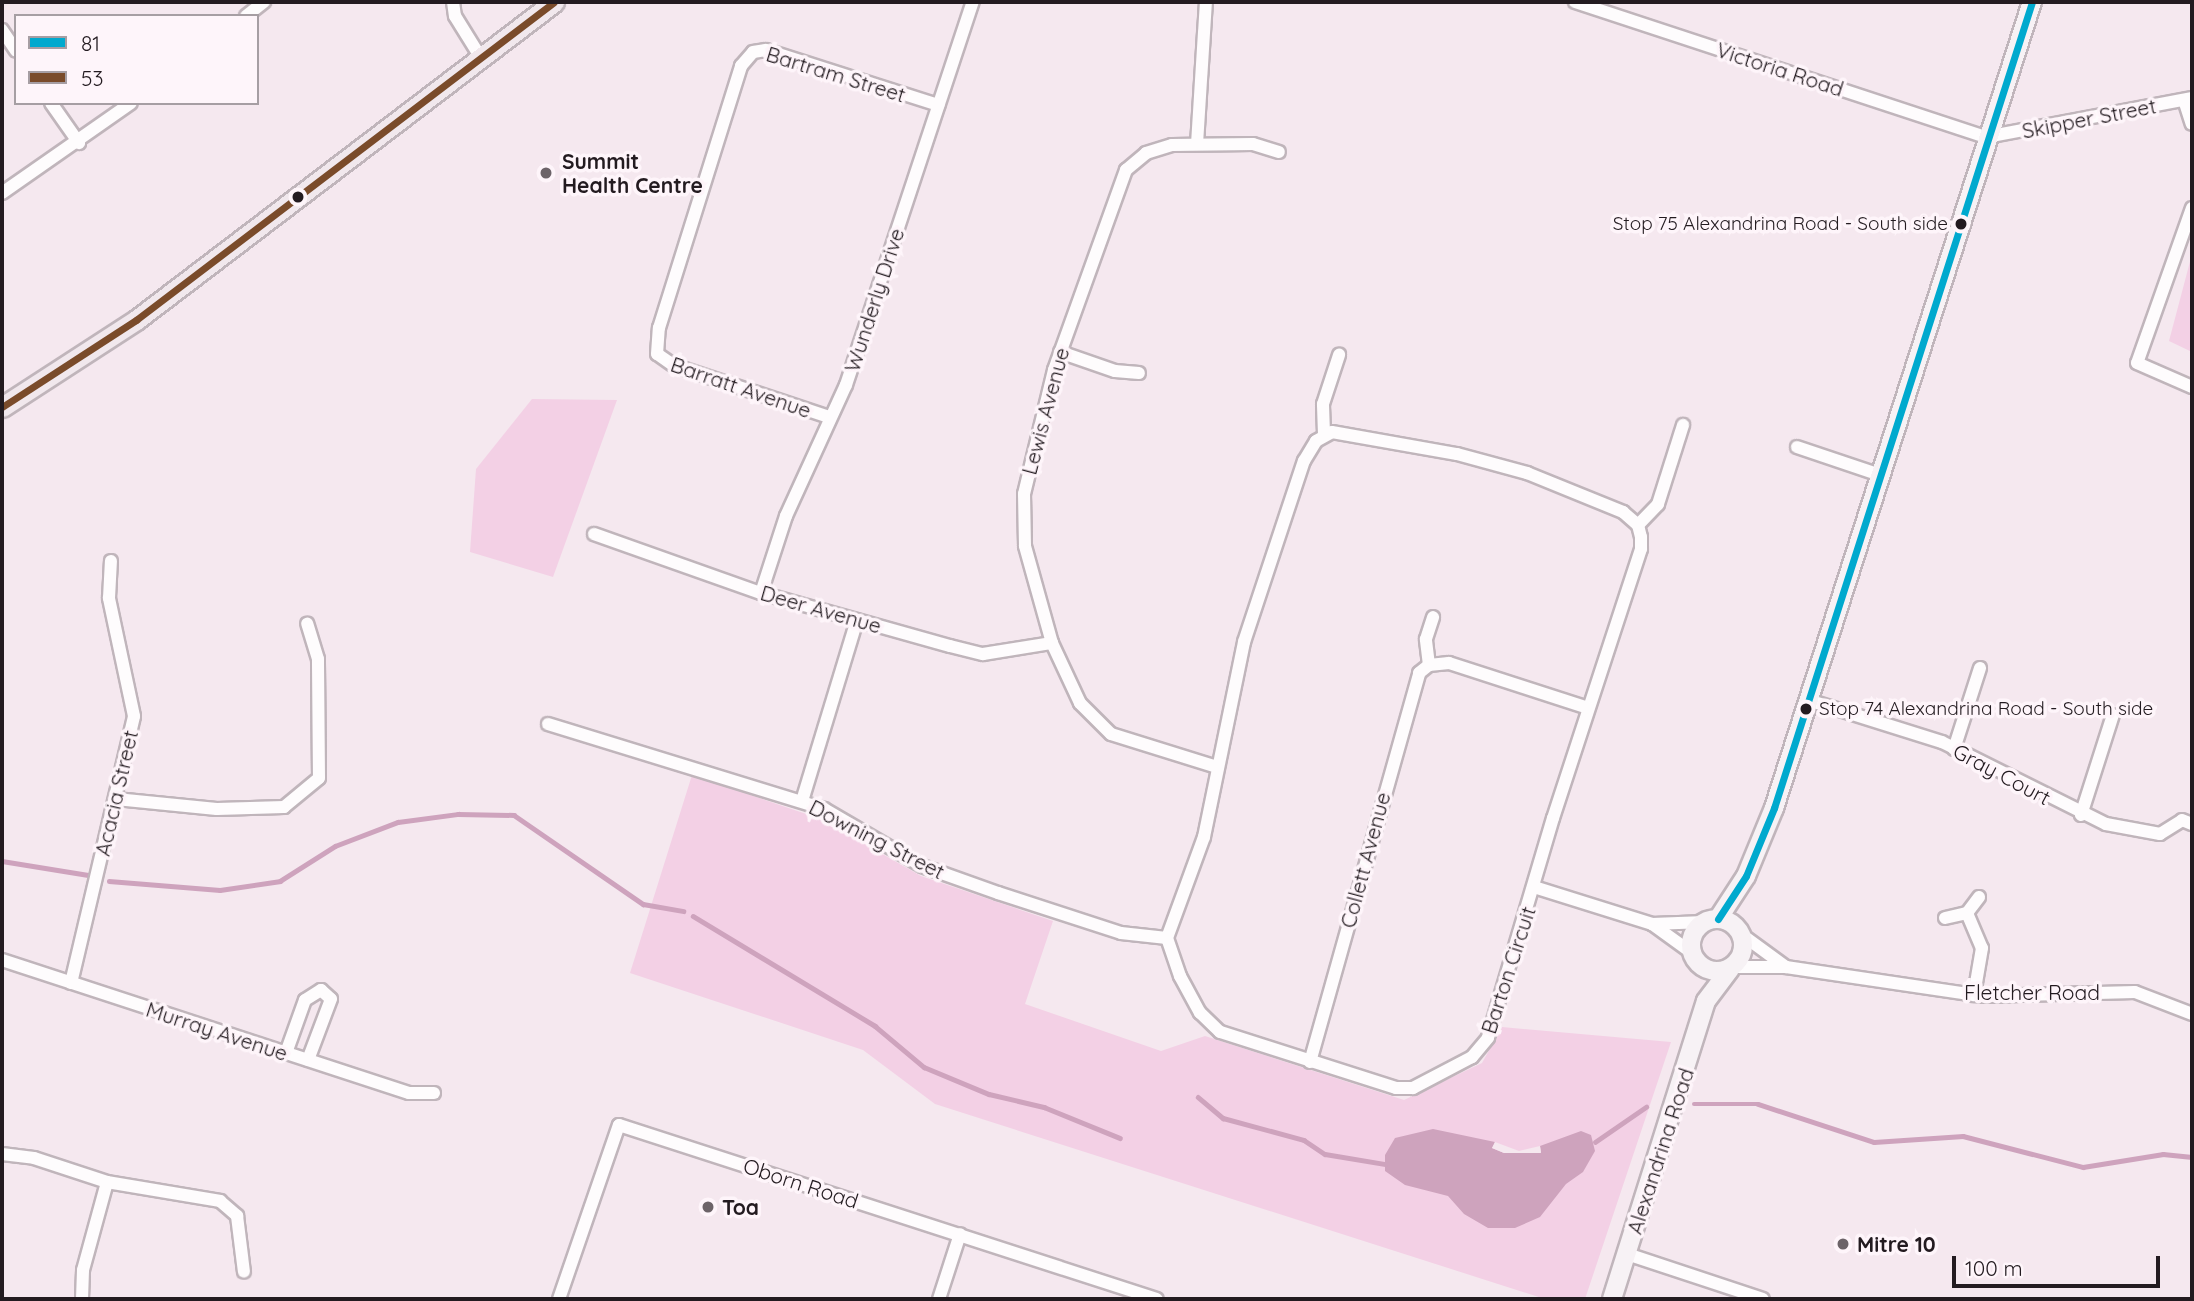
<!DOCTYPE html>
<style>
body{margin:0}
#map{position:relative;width:2194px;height:1301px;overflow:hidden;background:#f5e8ef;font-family:Quicksand,sans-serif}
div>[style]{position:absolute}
.green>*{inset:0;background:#f3d0e5}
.water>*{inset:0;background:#cea3bd}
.pier>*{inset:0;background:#f5e8ef}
.stream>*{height:4.5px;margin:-2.25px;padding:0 2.25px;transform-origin:2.25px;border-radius:2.25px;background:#cea3bd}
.roads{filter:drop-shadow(2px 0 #c0b5bb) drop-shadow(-2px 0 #c0b5bb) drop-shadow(0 2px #c0b5bb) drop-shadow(0 -2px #c0b5bb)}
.street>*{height:12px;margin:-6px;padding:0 6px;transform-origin:6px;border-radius:6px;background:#fefcfd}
.secondary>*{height:18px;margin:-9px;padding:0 9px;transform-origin:9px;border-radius:9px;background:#f7f2f5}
.secondary>.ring{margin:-9px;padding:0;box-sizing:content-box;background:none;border:18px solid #f7f2f5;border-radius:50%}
.primary>*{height:19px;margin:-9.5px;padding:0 9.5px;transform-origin:9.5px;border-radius:9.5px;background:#f1e8ed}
.bus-1>*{height:7px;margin:-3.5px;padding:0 3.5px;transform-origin:3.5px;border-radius:3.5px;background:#00a9ce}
.bus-2>*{height:7px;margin:-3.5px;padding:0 3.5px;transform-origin:3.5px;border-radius:3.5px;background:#7a4b2a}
.dots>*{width:19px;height:19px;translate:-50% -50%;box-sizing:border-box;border:4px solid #fef5fa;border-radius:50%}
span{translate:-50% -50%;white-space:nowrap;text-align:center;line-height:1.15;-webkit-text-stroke:7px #fef5fa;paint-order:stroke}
.bus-label{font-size:19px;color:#231b20}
.right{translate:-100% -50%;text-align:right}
.left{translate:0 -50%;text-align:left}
.street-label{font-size:21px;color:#231b20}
.poi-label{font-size:21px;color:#231b20;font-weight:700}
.frame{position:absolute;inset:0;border:4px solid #231b20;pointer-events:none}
.legend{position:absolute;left:14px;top:14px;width:245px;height:91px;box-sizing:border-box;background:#fef5fa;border:2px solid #a69ea3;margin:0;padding:9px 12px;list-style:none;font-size:21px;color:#231b20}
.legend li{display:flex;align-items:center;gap:14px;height:35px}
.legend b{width:35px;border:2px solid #a69ea3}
.scale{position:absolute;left:1952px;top:1256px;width:208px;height:32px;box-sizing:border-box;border:4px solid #231b20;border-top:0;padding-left:9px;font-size:21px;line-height:24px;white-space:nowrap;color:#231b20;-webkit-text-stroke:5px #fef5fa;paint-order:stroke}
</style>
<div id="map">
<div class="green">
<div style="clip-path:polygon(2192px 254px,2192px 352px,2169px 341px)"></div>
<div style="clip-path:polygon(532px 399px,617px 400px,553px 577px,470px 552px,476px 469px)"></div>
<div style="clip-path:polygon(692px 775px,821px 819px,921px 876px,1053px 921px,1025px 1004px,1161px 1051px,1205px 1036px,1404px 1100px,1482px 1063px,1502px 1027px,1671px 1042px,1585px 1299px,1545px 1299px,935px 1104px,863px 1050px,630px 973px)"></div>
</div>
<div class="water">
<div style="clip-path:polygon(1433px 1129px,1495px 1142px,1492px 1148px,1504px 1153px,1541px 1152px,1540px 1146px,1581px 1131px,1591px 1135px,1595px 1151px,1583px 1172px,1566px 1184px,1540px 1217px,1515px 1228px,1488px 1228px,1464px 1214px,1448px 1196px,1405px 1185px,1385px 1171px,1385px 1155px,1395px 1138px)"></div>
</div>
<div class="pier">
<div style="clip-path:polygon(1495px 1142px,1519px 1151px,1540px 1146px,1541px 1153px,1504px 1153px,1492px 1148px)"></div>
</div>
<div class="stream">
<div style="left:2px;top:861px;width:87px;rotate:9.2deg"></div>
<div style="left:109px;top:881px;width:111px;rotate:4.6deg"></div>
<div style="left:220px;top:890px;width:61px;rotate:-8.5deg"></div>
<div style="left:280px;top:881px;width:65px;rotate:-32.5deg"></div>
<div style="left:335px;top:846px;width:67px;rotate:-20.9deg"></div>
<div style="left:398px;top:822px;width:61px;rotate:-7.6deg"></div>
<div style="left:458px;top:814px;width:56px;rotate:1deg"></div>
<div style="left:514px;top:815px;width:157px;rotate:34.6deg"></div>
<div style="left:643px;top:904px;width:41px;rotate:9.9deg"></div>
<div style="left:693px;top:916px;width:213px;rotate:31.1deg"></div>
<div style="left:875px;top:1026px;width:64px;rotate:39.9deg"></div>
<div style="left:924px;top:1067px;width:70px;rotate:22.6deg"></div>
<div style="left:989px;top:1094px;width:57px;rotate:13.3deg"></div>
<div style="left:1044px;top:1107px;width:82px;rotate:22.2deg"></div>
<div style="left:1198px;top:1097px;width:33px;rotate:40deg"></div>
<div style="left:1223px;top:1118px;width:84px;rotate:15.2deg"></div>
<div style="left:1304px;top:1140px;width:25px;rotate:34deg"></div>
<div style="left:1325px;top:1154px;width:61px;rotate:9.5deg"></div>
<div style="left:1694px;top:1104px;width:64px"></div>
<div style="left:1758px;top:1104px;width:122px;rotate:18.1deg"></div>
<div style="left:1874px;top:1142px;width:89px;rotate:-3.9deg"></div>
<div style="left:1963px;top:1136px;width:124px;rotate:14.5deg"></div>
<div style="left:2083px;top:1167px;width:81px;rotate:-9.2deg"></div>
<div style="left:2163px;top:1154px;width:29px;rotate:6deg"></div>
<div style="left:1595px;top:1142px;width:62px;rotate:-34.5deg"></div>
</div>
<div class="roads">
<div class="street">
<div style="left:453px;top:2px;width:14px;rotate:82deg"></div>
<div style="left:455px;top:16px;width:49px;rotate:58.2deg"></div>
<div style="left:1575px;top:2px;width:433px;rotate:18.2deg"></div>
<div style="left:1986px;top:137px;width:210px;rotate:-10.7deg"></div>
<div style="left:246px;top:16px;width:23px;rotate:-38deg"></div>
<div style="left:2px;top:30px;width:25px;rotate:56deg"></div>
<div style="left:2184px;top:100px;width:25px;rotate:72deg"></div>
<div style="left:51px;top:103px;width:49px;rotate:55deg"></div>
<div style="left:1197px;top:144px;width:142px;rotate:-86.4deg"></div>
<div style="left:2px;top:193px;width:157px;rotate:-34.9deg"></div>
<div style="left:2192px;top:208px;width:164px;rotate:109.5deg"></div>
<div style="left:2137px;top:363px;width:60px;rotate:23.6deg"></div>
<div style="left:1060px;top:352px;width:58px;rotate:19.1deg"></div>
<div style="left:1115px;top:371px;width:24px;rotate:5deg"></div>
<div style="left:829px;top:417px;width:164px;rotate:-161.6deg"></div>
<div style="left:673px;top:365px;width:19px;rotate:-145deg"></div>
<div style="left:657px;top:354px;width:26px;rotate:-86deg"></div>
<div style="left:659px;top:328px;width:275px;rotate:-72.6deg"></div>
<div style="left:741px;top:66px;width:18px;rotate:-49deg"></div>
<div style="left:753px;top:52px;width:13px;rotate:-9deg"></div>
<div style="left:766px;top:50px;width:181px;rotate:17.7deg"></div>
<div style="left:1332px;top:432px;width:127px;rotate:10deg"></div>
<div style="left:1457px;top:454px;width:73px;rotate:15.2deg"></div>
<div style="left:1527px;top:473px;width:104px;rotate:22.1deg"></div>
<div style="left:1623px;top:512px;width:20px;rotate:41deg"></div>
<div style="left:1638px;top:525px;width:12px;rotate:76deg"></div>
<div style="left:1641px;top:537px;width:12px;rotate:90deg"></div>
<div style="left:1641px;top:549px;width:283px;rotate:108.1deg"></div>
<div style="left:1553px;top:818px;width:229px;rotate:106.5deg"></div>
<div style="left:1488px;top:1038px;width:25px;rotate:130deg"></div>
<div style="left:1472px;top:1057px;width:67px;rotate:152.3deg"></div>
<div style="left:1413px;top:1088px;width:17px;rotate:180deg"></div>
<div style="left:1396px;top:1088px;width:185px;rotate:-162.3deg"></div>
<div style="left:1220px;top:1032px;width:28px;rotate:-136deg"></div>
<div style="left:1200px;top:1013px;width:42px;rotate:-118.4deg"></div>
<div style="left:1180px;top:976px;width:40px;rotate:-108.9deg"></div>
<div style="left:1167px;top:938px;width:108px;rotate:-69.9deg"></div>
<div style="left:1204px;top:837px;width:199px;rotate:-78.4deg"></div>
<div style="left:1244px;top:642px;width:191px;rotate:-71.7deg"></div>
<div style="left:1304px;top:461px;width:23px;rotate:-59deg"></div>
<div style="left:1316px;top:441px;width:18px;rotate:-29deg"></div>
<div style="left:1324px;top:434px;width:30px;rotate:-92deg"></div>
<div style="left:1323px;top:404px;width:52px;rotate:-71.9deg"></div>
<div style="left:1797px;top:447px;width:88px;rotate:18.6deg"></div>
<div style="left:1638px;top:525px;width:29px;rotate:-46deg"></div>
<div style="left:1658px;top:504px;width:83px;rotate:-72.4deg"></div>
<div style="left:594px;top:534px;width:177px;rotate:19.5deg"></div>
<div style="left:761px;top:593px;width:196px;rotate:15.7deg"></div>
<div style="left:950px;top:646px;width:34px;rotate:14deg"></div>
<div style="left:983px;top:654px;width:70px;rotate:-9.1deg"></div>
<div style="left:761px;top:593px;width:81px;rotate:-72deg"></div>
<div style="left:786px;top:516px;width:144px;rotate:-65.4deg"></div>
<div style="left:846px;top:385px;width:404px;rotate:-71.7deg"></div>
<div style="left:1429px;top:665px;width:26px;rotate:-97deg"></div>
<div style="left:1426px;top:639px;width:23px;rotate:-72deg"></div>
<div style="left:1808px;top:700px;width:140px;rotate:17.4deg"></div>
<div style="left:1942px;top:742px;width:183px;rotate:26.6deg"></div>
<div style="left:2106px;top:824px;width:55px;rotate:10.5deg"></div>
<div style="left:2160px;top:834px;width:26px;rotate:-32deg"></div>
<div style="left:2182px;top:820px;width:11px;rotate:22deg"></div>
<div style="left:548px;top:724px;width:289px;rotate:17.1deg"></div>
<div style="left:824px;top:809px;width:113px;rotate:30.2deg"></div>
<div style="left:922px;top:866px;width:81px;rotate:19.6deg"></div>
<div style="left:998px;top:893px;width:129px;rotate:18deg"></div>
<div style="left:1121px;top:933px;width:46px;rotate:6.2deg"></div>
<div style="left:1954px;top:749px;width:85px;rotate:-72.2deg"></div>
<div style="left:1217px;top:767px;width:111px;rotate:-162.7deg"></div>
<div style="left:1111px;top:734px;width:44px;rotate:-135deg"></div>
<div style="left:1080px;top:703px;width:66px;rotate:-115deg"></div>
<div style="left:1052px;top:643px;width:101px;rotate:-105.6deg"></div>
<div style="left:1025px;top:546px;width:52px;rotate:-91.1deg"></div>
<div style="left:1024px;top:494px;width:128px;rotate:-76.4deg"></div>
<div style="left:1054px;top:370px;width:213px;rotate:-70.2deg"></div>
<div style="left:1126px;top:170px;width:26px;rotate:-40deg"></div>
<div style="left:1146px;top:153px;width:27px;rotate:-17deg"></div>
<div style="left:1172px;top:145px;width:81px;rotate:-0.7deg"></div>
<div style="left:1253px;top:144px;width:27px;rotate:17deg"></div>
<div style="left:116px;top:799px;width:101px;rotate:5.7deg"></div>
<div style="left:217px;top:809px;width:67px;rotate:-1.7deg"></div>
<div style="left:284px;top:807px;width:45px;rotate:-39.6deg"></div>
<div style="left:319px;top:778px;width:119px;rotate:-90.5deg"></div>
<div style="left:318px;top:659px;width:37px;rotate:-107deg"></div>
<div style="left:802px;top:801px;width:189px;rotate:-73.1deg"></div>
<div style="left:2081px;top:815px;width:105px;rotate:-72.3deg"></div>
<div style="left:1534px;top:887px;width:124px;rotate:17.4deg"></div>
<div style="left:1652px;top:924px;width:49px;rotate:35.9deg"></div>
<div style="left:1967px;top:913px;width:38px;rotate:67deg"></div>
<div style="left:1982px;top:948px;width:48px;rotate:99.7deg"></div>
<div style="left:1945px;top:918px;width:23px;rotate:-13deg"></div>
<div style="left:1967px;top:913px;width:20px;rotate:-53deg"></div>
<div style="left:1652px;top:924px;width:53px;rotate:-2.2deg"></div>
<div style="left:1741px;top:934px;width:56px;rotate:36.3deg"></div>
<div style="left:2px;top:960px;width:428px;rotate:18.1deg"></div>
<div style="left:409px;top:1093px;width:25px"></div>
<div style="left:1733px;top:967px;width:53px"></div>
<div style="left:1786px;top:967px;width:199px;rotate:8.4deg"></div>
<div style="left:1983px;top:996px;width:152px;rotate:-1.5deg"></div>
<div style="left:2135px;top:992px;width:61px;rotate:21.1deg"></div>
<div style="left:71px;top:983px;width:274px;rotate:-76.7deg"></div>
<div style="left:134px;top:716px;width:121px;rotate:-102deg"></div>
<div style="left:109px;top:598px;width:37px;rotate:-87deg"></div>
<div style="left:286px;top:1053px;width:56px;rotate:-70.3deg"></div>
<div style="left:305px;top:1000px;width:19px;rotate:-32deg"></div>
<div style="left:321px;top:990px;width:13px;rotate:42deg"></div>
<div style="left:331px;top:999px;width:65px;rotate:110.7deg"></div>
<div style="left:1310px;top:1062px;width:404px;rotate:-74.3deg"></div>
<div style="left:1419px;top:673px;width:13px;rotate:-39deg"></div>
<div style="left:1429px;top:665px;width:20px;rotate:-6deg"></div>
<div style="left:1449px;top:663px;width:146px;rotate:17.9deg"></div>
<div style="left:2px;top:1154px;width:32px;rotate:7deg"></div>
<div style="left:34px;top:1158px;width:77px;rotate:18.2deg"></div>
<div style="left:107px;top:1182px;width:115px;rotate:9.5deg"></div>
<div style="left:220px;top:1201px;width:23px;rotate:41deg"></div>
<div style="left:237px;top:1216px;width:56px;rotate:82.9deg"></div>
<div style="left:1627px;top:1254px;width:143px;rotate:18.3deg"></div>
<div style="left:82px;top:1299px;width:29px;rotate:-88deg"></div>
<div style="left:83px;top:1270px;width:91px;rotate:-74.7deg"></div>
<div style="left:559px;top:1299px;width:184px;rotate:-71deg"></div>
<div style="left:619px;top:1125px;width:565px;rotate:17.92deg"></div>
<div style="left:939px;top:1299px;width:68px;rotate:-72.1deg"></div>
</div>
<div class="secondary">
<div class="ring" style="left:1691px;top:919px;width:34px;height:34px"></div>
<div style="left:1718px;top:919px;width:51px;rotate:-56.9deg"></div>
<div style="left:1746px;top:876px;width:74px;rotate:-67.6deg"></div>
<div style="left:1774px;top:808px;width:846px;rotate:-72.25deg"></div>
<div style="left:1612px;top:1299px;width:312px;rotate:-72.5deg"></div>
<div style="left:1706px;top:1001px;width:40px;rotate:-53deg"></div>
</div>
<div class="primary">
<div style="left:2px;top:407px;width:160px;rotate:-33deg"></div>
<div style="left:136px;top:320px;width:525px;rotate:-37.26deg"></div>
</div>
</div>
<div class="bus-1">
<div style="left:1718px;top:919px;width:51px;rotate:-56.9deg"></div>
<div style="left:1746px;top:876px;width:74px;rotate:-67.6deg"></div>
<div style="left:1774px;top:808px;width:846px;rotate:-72.25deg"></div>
</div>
<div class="bus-2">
<div style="left:2px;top:407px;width:160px;rotate:-33deg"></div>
<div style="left:136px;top:320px;width:525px;rotate:-37.26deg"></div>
</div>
<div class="dots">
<div style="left:546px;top:173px;background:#6c6368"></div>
<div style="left:298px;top:197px;background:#231b20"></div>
<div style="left:1961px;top:224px;background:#231b20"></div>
<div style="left:1806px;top:709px;background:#231b20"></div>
<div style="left:708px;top:1207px;background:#6c6368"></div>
<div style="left:1843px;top:1244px;background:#6c6368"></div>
</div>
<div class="bus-label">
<span class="right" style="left:1948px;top:224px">Stop 75 Alexandrina Road - South side</span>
<span class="left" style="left:1819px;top:709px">Stop 74 Alexandrina Road - South side</span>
</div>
<div class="street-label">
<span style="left:1780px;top:69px;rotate:18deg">Victoria Road</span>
<span style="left:836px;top:74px;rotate:17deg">Bartram Street</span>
<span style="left:2089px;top:118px;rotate:-11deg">Skipper Street</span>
<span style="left:874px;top:300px;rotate:-72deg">Wunderly Drive</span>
<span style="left:741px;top:387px;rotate:19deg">Barratt Avenue</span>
<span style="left:1045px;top:411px;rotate:-75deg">Lewis Avenue</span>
<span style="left:821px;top:609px;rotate:16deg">Deer Avenue</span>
<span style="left:2002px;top:774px;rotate:28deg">Gray Court</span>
<span style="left:116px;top:793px;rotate:-77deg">Acacia Street</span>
<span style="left:877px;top:839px;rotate:27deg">Downing Street</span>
<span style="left:1365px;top:860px;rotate:-75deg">Collett Avenue</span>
<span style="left:1508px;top:970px;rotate:-72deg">Barton Circuit</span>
<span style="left:2032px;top:992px">Fletcher Road</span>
<span style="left:217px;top:1031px;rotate:18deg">Murray Avenue</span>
<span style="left:1660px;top:1151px;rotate:-72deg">Alexandrina Road</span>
<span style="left:801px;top:1183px;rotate:18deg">Oborn Road</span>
</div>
<div class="poi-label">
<span class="left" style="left:562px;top:173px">Summit<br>Health Centre</span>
<span class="left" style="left:722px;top:1207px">Toa</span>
<span class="left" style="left:1857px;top:1244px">Mitre 10</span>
</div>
<div class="frame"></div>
<ul class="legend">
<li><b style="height:9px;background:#00a9ce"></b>81</li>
<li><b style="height:9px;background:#7a4b2a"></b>53</li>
</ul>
<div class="scale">100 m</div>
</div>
